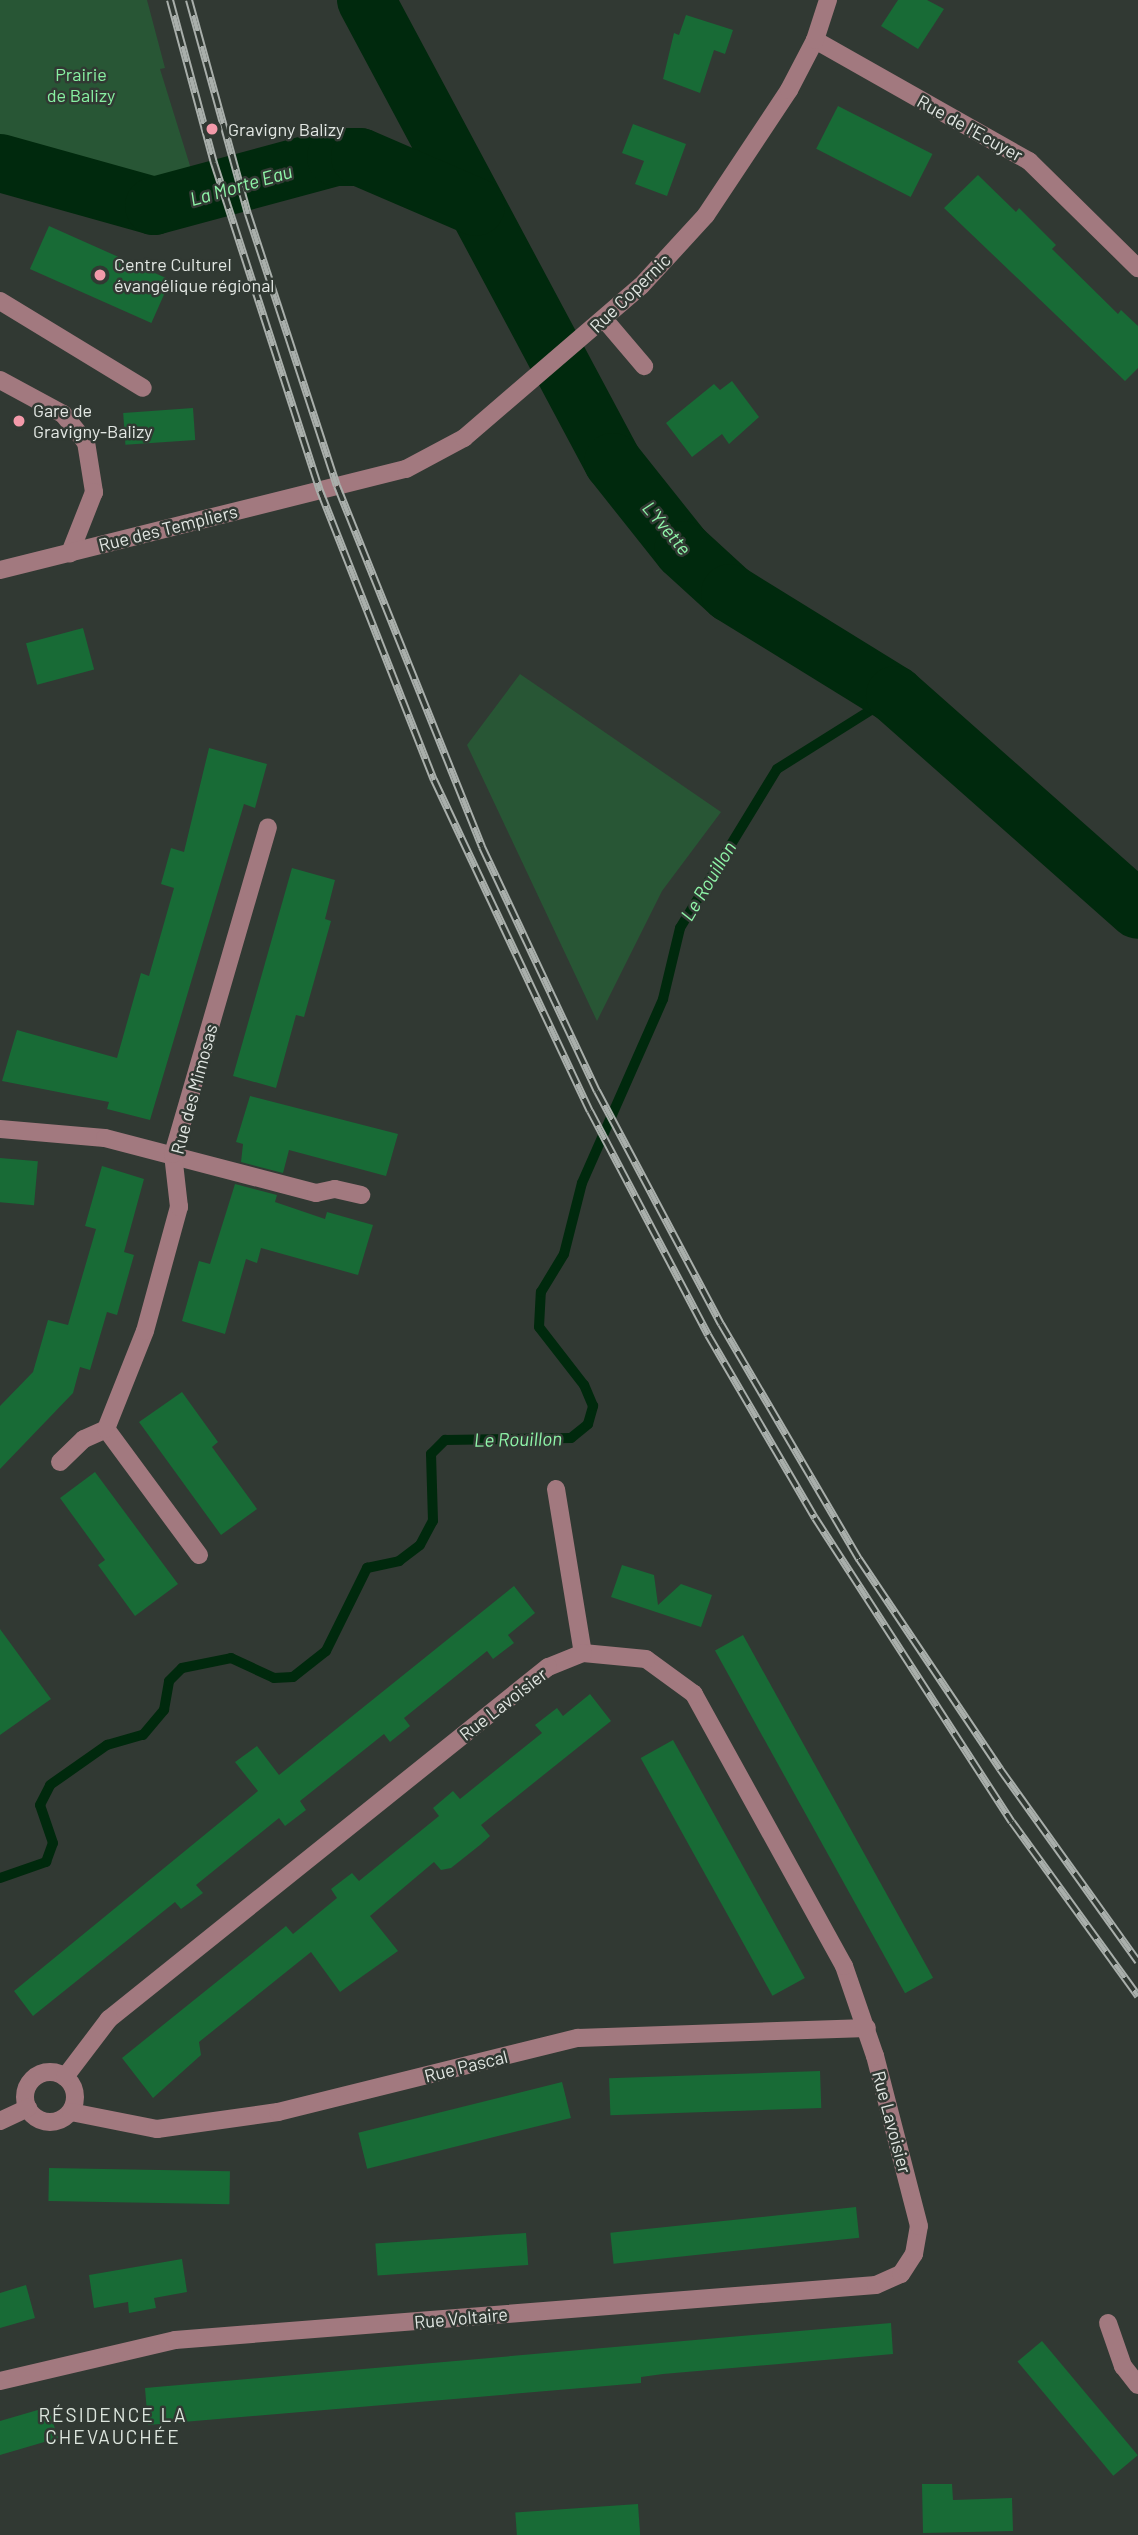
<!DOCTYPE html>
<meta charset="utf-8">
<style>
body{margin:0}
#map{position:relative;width:1138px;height:2535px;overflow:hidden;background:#313933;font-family:Barlow,sans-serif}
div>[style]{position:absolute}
.green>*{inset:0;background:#285635}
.stream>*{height:10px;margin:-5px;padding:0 5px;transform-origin:5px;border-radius:5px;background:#00290d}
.river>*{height:58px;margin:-29px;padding:0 29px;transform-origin:29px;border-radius:29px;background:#00290d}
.building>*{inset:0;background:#186b36;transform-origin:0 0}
.minor>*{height:18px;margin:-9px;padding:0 9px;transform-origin:9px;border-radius:9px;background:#a2797f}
.minor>.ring{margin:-9px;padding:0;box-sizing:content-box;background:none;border:18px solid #a2797f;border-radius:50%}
.rail>*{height:8px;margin-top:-4px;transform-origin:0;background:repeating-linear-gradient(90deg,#313933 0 16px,#a9afab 0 32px);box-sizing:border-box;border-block:2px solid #a9afab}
.dots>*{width:19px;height:19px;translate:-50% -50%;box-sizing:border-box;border:4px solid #313933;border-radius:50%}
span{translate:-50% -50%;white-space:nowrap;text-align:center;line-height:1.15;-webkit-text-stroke:5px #313933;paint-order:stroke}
.park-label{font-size:18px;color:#88f0a2}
.street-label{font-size:18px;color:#e2e7e3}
.poi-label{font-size:18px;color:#e2e7e3}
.left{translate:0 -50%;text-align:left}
.water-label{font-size:19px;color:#90f7aa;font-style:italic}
.neighbourhood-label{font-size:19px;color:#dde6de;letter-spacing:2px}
</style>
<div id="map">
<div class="green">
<div style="clip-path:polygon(0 0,147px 0,165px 68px,160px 69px,196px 185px,159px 193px,0 147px)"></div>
<div style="clip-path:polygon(520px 674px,721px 812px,662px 891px,597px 1021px,467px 745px)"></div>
</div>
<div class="stream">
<div style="left:0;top:1878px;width:49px;rotate:-19.2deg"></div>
<div style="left:46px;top:1862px;width:20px;rotate:-70deg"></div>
<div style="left:53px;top:1843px;width:40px;rotate:-108.9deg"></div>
<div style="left:40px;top:1805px;width:22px;rotate:-63deg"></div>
<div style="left:50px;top:1785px;width:70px;rotate:-35.1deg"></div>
<div style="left:107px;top:1745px;width:37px;rotate:-16deg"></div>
<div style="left:143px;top:1735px;width:33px;rotate:-50deg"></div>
<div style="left:164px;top:1710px;width:29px;rotate:-80deg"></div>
<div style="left:169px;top:1681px;width:18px;rotate:-45deg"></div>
<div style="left:182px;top:1668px;width:50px;rotate:-11.5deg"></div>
<div style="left:231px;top:1658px;width:47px;rotate:24.9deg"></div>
<div style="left:274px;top:1678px;width:19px;rotate:-3deg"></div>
<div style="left:293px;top:1677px;width:42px;rotate:-38.2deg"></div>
<div style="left:326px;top:1651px;width:93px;rotate:-63.7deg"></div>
<div style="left:367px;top:1568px;width:33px;rotate:-12deg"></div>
<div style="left:399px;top:1561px;width:26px;rotate:-37deg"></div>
<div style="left:420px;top:1545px;width:27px;rotate:-62deg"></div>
<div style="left:433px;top:1521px;width:67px;rotate:-91.7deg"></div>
<div style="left:431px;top:1454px;width:20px;rotate:-45deg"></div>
<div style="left:445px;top:1440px;width:126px;rotate:-0.9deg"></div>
<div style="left:571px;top:1438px;width:22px;rotate:-39deg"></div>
<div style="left:588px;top:1424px;width:19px;rotate:-74deg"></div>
<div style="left:593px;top:1406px;width:23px;rotate:-113deg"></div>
<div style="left:584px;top:1385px;width:73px;rotate:-127.8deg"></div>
<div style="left:539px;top:1327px;width:35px;rotate:-87deg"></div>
<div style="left:541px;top:1292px;width:44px;rotate:-58.8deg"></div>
<div style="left:564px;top:1254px;width:73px;rotate:-75.8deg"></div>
<div style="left:582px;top:1183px;width:201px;rotate:-66.2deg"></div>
<div style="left:663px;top:999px;width:73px;rotate:-76.5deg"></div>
<div style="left:680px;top:928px;width:186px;rotate:-58.6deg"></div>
<div style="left:777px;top:769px;width:139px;rotate:-32.1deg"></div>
</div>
<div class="river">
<div style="left:366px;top:0;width:524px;rotate:61.87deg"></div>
<div style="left:613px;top:462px;width:112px;rotate:51.5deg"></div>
<div style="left:683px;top:550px;width:64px;rotate:42.5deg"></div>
<div style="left:730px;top:593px;width:194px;rotate:31.7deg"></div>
<div style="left:895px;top:695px;width:324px;rotate:41.5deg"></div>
<div style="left:0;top:163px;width:160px;rotate:15.6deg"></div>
<div style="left:154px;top:206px;width:188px;rotate:-15.1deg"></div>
<div style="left:336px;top:157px;width:24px"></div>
<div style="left:360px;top:157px;width:126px;rotate:23.3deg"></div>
</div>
<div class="building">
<div style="clip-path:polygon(898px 0,927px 0,944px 9px,918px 49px,881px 26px)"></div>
<div style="clip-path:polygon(686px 15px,733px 30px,725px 54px,714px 50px,700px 93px,663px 79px,674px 33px,679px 35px)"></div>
<div style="left:838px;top:106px;width:106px;height:48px;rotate:27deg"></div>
<div style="clip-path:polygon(633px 124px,686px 144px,667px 196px,635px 184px,644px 161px,622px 153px)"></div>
<div style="clip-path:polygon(978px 175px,1016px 212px,1019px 208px,1056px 245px,1052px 249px,1118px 314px,1121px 310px,1138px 326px,1138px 368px,1125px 381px,944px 208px)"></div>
<div style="left:49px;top:226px;width:133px;height:47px;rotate:24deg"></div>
<div style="clip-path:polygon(732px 381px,759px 417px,729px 444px,722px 434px,692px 457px,666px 423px,714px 384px,720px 390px)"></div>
<div style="left:193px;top:408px;width:32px;height:70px;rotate:86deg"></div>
<div style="left:83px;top:628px;width:43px;height:59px;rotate:75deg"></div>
<div style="clip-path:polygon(209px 748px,267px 764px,255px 808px,244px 804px,150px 1120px,107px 1109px,109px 1102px,2px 1081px,17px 1030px,117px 1058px,141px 973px,149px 976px,174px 888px,161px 884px,171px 848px,184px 852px)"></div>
<div style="clip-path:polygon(292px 868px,335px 880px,325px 919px,331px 921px,304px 1017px,296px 1015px,276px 1088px,233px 1076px)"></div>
<div style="clip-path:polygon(250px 1096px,398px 1134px,386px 1176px,289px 1150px,283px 1173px,241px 1162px,243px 1144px,236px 1142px)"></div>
<div style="left:0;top:1158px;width:38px;height:44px;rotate:5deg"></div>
<div style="clip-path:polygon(102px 1166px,144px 1179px,124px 1252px,134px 1255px,117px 1315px,107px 1312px,90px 1370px,80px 1367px,73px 1393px,0 1469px,0 1406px,33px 1372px,48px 1320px,68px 1325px,96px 1229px,85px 1226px)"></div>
<div style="clip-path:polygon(235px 1184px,277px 1195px,275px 1202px,325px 1219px,327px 1212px,373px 1225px,358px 1275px,261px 1248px,257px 1263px,246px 1259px,225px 1334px,182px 1321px,199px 1261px,210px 1264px)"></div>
<div style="clip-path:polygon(182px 1392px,218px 1442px,212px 1447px,257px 1509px,221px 1535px,139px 1422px)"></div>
<div style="clip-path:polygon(95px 1472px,178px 1584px,135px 1616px,98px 1565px,105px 1560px,60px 1498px)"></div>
<div style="clip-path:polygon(622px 1565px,654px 1575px,658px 1605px,681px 1584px,712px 1595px,701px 1627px,611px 1597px)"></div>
<div style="clip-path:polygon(514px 1586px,535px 1613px,508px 1635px,514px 1643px,493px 1659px,487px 1651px,404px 1718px,410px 1726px,390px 1742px,384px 1734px,300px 1801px,306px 1810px,285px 1826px,279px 1818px,196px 1885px,203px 1893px,181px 1909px,175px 1902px,33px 2016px,14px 1991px,258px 1791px,235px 1762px,257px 1746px,279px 1775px)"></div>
<div style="clip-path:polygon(0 1629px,51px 1699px,0 1735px)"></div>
<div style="left:743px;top:1635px;width:392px;height:32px;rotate:61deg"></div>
<div style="clip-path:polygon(590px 1694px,611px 1721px,481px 1825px,490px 1836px,480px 1845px,451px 1868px,441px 1870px,434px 1862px,370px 1916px,398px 1951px,340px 1992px,311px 1952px,199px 2042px,201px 2055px,153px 2098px,122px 2058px,286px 1926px,293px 1934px,337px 1898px,331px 1889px,352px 1873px,359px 1881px,439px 1816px,433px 1808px,453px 1791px,460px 1799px,542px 1733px,535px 1725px,557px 1708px,563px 1716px)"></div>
<div style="left:673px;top:1740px;width:272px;height:37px;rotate:61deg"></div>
<div style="left:820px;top:2071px;width:37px;height:211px;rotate:88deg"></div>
<div style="left:562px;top:2082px;width:37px;height:210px;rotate:76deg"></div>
<div style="left:49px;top:2168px;width:181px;height:33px;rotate:1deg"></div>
<div style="left:856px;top:2207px;width:31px;height:247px;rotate:84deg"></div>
<div style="left:526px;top:2233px;width:32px;height:151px;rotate:86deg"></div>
<div style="clip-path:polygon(182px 2259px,187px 2292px,154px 2298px,156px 2308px,129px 2313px,128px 2302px,94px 2308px,89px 2275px)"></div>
<div style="clip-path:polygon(26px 2285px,35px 2318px,0 2328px,0 2293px)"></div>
<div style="clip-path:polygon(891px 2323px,893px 2354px,663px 2374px,641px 2377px,641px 2383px,148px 2425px,145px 2388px)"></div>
<div style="left:1042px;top:2341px;width:149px;height:32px;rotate:50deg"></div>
<div style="clip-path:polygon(48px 2407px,58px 2438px,0 2455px,0 2421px)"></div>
<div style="clip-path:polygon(922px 2484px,952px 2484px,953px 2500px,1012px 2498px,1013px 2531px,923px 2533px)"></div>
<div style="left:638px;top:2504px;width:31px;height:123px;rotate:86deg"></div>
</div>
<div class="minor">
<div style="left:815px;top:40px;width:246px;rotate:29.5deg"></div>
<div style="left:1029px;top:161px;width:153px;rotate:44.5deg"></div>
<div style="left:0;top:301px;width:167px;rotate:31.3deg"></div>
<div style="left:604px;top:319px;width:62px;rotate:49.6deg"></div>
<div style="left:0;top:380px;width:72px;rotate:28.4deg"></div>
<div style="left:63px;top:414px;width:36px;rotate:51deg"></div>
<div style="left:86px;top:442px;width:51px;rotate:80.9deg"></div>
<div style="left:94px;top:492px;width:66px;rotate:111.5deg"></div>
<div style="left:0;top:570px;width:418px;rotate:-14deg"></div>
<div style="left:406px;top:469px;width:66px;rotate:-28.1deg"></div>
<div style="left:464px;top:438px;width:233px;rotate:-40.7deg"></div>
<div style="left:641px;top:286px;width:96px;rotate:-47.5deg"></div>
<div style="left:706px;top:215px;width:150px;rotate:-56.4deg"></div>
<div style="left:789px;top:90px;width:56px;rotate:-62.5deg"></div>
<div style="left:815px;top:40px;width:42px;rotate:-72deg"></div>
<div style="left:0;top:1129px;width:105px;rotate:4.9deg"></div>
<div style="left:105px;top:1138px;width:218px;rotate:14.6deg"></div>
<div style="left:316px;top:1193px;width:19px;rotate:-12deg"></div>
<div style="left:335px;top:1189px;width:27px;rotate:13deg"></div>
<div style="left:60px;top:1462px;width:33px;rotate:-44deg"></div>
<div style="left:84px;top:1439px;width:24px;rotate:-24deg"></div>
<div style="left:556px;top:1489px;width:166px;rotate:80.7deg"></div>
<div style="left:199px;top:1555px;width:157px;rotate:-126.4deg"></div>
<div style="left:106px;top:1429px;width:105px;rotate:-68.3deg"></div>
<div style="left:145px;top:1331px;width:129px;rotate:-74.7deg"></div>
<div style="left:179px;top:1207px;width:53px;rotate:-96.5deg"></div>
<div style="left:173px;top:1154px;width:340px;rotate:-73.8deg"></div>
<div class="ring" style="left:25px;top:2072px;width:32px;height:32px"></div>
<div style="left:71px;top:2112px;width:88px;rotate:11.2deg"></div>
<div style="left:157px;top:2129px;width:122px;rotate:-8deg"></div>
<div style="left:278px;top:2112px;width:309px;rotate:-13.9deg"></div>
<div style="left:578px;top:2038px;width:289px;rotate:-2deg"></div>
<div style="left:0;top:2121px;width:31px;rotate:-25deg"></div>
<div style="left:1108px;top:2323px;width:46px;rotate:70.8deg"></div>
<div style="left:1123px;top:2366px;width:24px;rotate:52deg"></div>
<div style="left:0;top:2381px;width:180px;rotate:-13.2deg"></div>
<div style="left:175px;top:2340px;width:703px;rotate:-4.49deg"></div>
<div style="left:876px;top:2285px;width:27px;rotate:-24deg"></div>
<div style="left:901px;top:2274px;width:24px;rotate:-57deg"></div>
<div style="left:914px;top:2254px;width:28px;rotate:-80deg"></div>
<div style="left:919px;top:2226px;width:176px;rotate:-104.5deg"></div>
<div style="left:875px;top:2056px;width:95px;rotate:-109deg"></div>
<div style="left:844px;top:1966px;width:311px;rotate:-118.9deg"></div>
<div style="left:694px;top:1694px;width:59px;rotate:-143.9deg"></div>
<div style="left:646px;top:1659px;width:63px;rotate:-174.6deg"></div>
<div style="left:583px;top:1653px;width:38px;rotate:158deg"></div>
<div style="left:548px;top:1667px;width:563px;rotate:141.28deg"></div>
<div style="left:109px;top:2019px;width:73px;rotate:127.2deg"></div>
</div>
<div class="rail">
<div style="left:170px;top:0;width:169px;rotate:74.9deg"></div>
<div style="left:214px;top:163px;width:345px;rotate:72.1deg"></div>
<div style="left:320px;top:491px;width:311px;rotate:68.5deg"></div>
<div style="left:434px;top:780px;width:366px;rotate:64.8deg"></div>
<div style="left:590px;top:1111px;width:253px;rotate:62.2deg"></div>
<div style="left:708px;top:1335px;width:212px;rotate:59.7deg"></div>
<div style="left:815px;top:1518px;width:362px;rotate:57.1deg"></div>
<div style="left:1012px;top:1822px;width:215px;rotate:54.1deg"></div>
<div style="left:189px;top:0;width:222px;rotate:74.6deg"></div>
<div style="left:248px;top:214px;width:286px;rotate:71.9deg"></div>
<div style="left:337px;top:486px;width:389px;rotate:68.1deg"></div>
<div style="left:482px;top:847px;width:270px;rotate:64.8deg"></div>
<div style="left:597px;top:1091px;width:264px;rotate:62deg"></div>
<div style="left:721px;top:1324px;width:273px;rotate:59.6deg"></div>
<div style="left:859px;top:1559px;width:253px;rotate:56.1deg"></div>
<div style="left:1000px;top:1769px;width:237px;rotate:54.4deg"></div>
</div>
<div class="dots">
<div style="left:212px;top:129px;background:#f39aaa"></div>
<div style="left:100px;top:275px;background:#f39aaa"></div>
<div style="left:19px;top:421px;background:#f39aaa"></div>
</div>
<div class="park-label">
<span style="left:81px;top:85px">Prairie<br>de Balizy</span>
</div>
<div class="street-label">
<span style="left:970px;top:128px;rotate:29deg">Rue de l'Ecuyer</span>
<span style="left:630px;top:293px;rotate:-44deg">Rue Copernic</span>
<span style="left:168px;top:528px;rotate:-14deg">Rue des Templiers</span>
<span style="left:194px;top:1089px;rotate:-75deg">Rue des Mimosas</span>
<span style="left:503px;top:1704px;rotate:-38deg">Rue Lavoisier</span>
<span style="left:466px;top:2066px;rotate:-14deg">Rue Pascal</span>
<span style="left:892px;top:2122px;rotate:75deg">Rue Lavoisier</span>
<span style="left:461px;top:2318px;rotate:-5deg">Rue Voltaire</span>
</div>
<div class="poi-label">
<span class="left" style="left:228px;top:129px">Gravigny Balizy</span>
<span class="left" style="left:114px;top:275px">Centre Culturel<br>évangélique régional</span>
<span class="left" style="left:33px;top:421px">Gare de<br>Gravigny-Balizy</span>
</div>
<div class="water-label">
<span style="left:241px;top:185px;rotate:-16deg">La Morte Eau</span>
<span style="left:667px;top:528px;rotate:50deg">L'Yvette</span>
<span style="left:708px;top:881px;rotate:-59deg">Le Rouillon</span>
<span style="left:518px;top:1439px;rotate:-1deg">Le Rouillon</span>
</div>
<div class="neighbourhood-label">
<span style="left:113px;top:2426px">RÉSIDENCE LA<br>CHEVAUCHÉE</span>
</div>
</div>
